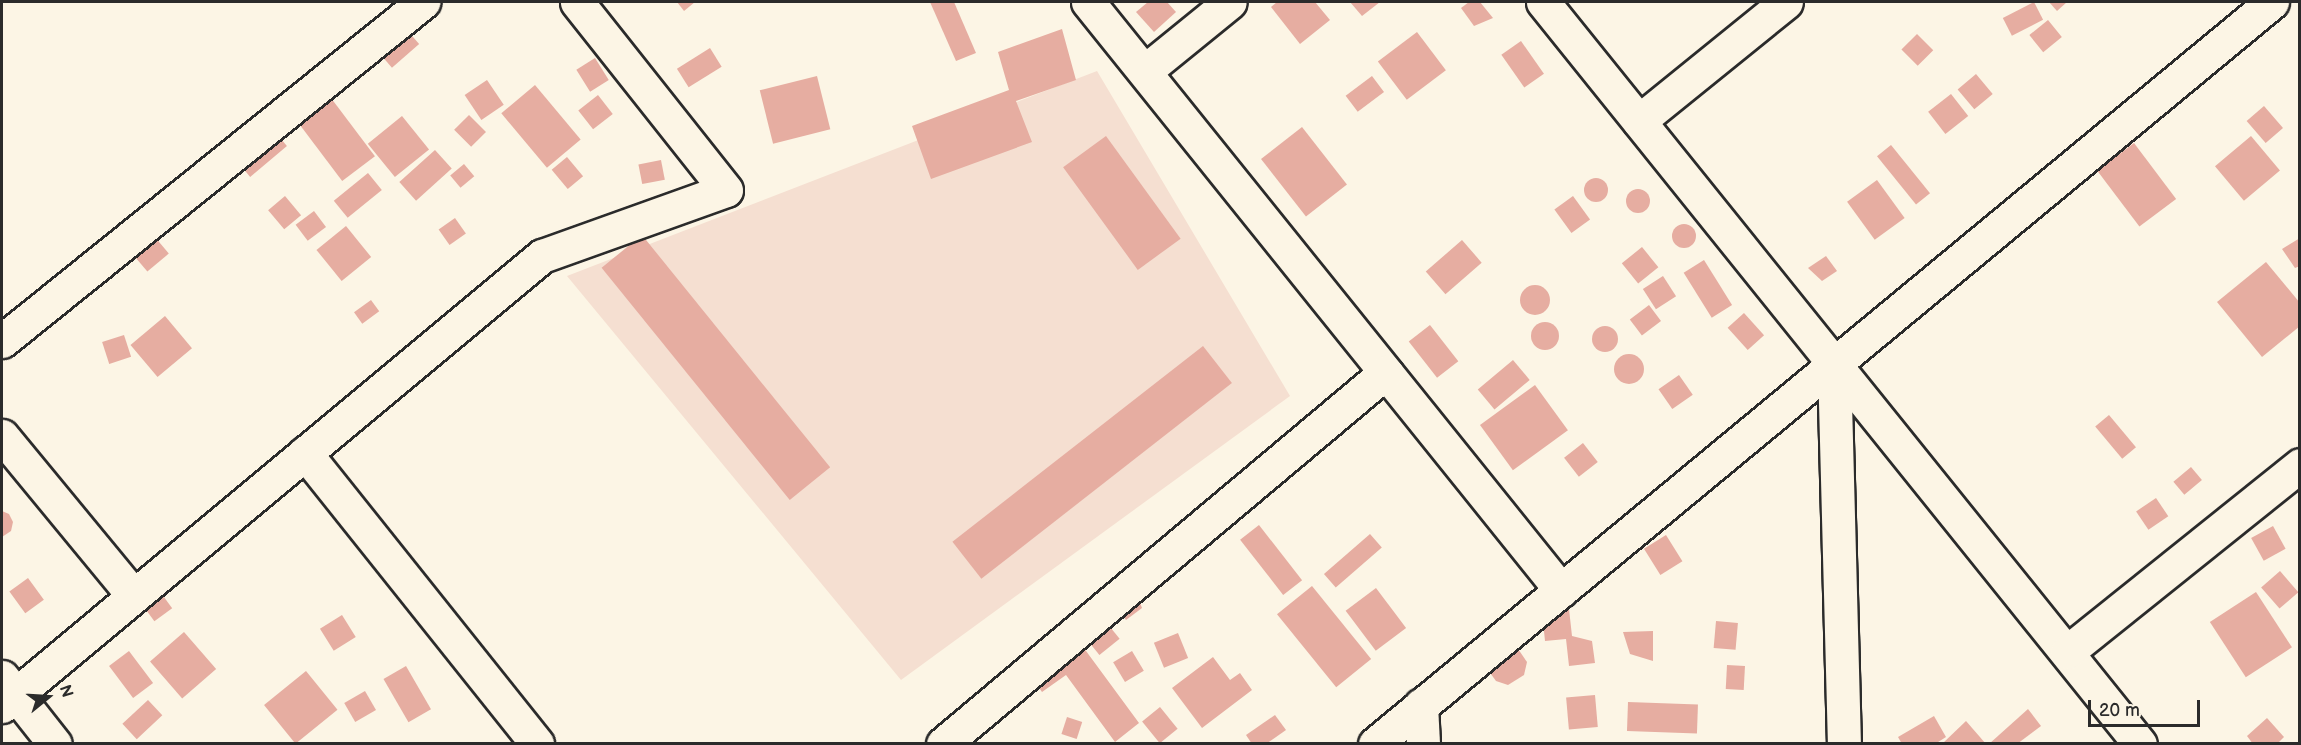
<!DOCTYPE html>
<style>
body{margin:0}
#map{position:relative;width:2301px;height:745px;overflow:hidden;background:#fcf5e5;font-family:"Balsamiq Sans",sans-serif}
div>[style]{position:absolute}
.built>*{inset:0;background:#f5dfd1}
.building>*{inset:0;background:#e6ada1;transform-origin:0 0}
.round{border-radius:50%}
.roads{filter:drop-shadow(2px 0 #2b2b2b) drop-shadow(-2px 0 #2b2b2b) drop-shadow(0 2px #2b2b2b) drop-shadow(0 -2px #2b2b2b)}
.minor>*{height:33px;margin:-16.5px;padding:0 16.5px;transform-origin:16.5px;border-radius:16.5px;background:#fcf5e5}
span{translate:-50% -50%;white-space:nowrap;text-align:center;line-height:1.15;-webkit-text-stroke:6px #fcf5e5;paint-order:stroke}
.frame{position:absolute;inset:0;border:3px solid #2b2b2b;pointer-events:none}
.north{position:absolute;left:18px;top:667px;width:60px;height:60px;-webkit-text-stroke:4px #fcf5e5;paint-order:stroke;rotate:72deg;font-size:16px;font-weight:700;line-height:24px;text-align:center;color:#2b2b2b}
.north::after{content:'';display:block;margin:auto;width:21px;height:27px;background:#2b2b2b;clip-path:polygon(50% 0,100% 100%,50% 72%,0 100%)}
.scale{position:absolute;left:2088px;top:700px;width:112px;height:27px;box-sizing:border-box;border:3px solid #2b2b2b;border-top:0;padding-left:8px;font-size:18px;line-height:21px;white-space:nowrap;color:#2b2b2b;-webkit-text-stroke:4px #fcf5e5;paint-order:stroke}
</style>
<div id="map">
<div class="built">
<div style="clip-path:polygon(1097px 71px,1290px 396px,901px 680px,567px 276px)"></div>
</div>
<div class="building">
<div style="clip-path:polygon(677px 2px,695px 2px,684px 11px)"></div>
<div style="clip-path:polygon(930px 2px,954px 2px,976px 53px,956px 61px)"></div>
<div style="clip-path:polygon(1148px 2px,1167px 2px,1176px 12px,1154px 32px,1136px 12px)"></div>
<div style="clip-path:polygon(1277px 2px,1315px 2px,1330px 20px,1300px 44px,1271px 7px)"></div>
<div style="clip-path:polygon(1350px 2px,1380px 2px,1362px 16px)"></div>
<div style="clip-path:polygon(1469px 2px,1480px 2px,1493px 18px,1474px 26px,1461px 8px)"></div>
<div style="left:2034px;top:2px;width:20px;height:35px;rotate:63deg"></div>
<div style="clip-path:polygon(2049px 2px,2067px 2px,2057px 11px)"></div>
<div style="left:2048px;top:20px;width:22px;height:24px;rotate:51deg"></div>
<div style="left:406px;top:29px;width:20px;height:36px;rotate:49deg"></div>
<div style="clip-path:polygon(1062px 29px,1076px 80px,1016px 101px,1032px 142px,931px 179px,912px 126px,1009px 90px,998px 52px)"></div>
<div style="left:1417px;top:32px;width:48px;height:49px;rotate:53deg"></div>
<div style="left:1917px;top:34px;width:23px;height:22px;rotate:45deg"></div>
<div style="left:1521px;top:41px;width:40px;height:24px;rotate:55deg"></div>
<div style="left:710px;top:48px;width:22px;height:39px;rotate:58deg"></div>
<div style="left:595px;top:58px;width:26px;height:22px;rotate:58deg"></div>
<div style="left:1976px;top:74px;width:26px;height:24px;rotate:50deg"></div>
<div style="left:817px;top:76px;width:55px;height:59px;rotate:76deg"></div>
<div style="left:1372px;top:76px;width:20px;height:33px;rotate:53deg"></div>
<div style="left:487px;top:80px;width:30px;height:27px;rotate:56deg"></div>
<div style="left:535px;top:85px;width:71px;height:44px;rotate:50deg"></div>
<div style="left:1951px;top:94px;width:28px;height:29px;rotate:52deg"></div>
<div style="left:598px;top:95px;width:24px;height:25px;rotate:52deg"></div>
<div style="left:331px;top:98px;width:73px;height:41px;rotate:53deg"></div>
<div style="left:2264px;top:106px;width:29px;height:23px;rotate:49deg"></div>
<div style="left:469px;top:115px;width:24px;height:21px;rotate:45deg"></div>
<div style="left:402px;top:116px;width:43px;height:44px;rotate:51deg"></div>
<div style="left:1302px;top:127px;width:73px;height:52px;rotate:52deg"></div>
<div style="left:276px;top:133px;width:17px;height:48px;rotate:50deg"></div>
<div style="left:1106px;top:136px;width:127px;height:53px;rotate:54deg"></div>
<div style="left:2251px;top:136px;width:45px;height:47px;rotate:50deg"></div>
<div style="left:2134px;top:143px;width:70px;height:46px;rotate:53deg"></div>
<div style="left:1891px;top:145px;width:62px;height:18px;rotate:51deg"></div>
<div style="left:435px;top:150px;width:25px;height:48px;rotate:48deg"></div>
<div style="left:567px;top:157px;width:25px;height:20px;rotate:50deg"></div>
<div style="left:661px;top:160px;width:20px;height:23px;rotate:79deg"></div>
<div style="left:464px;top:164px;width:16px;height:18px;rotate:50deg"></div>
<div style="left:368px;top:173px;width:22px;height:44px;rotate:51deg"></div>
<div class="round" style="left:1584px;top:178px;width:24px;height:24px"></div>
<div style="left:1877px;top:180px;width:47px;height:37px;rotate:54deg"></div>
<div class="round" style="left:1626px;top:189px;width:24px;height:24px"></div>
<div style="left:285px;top:196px;width:25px;height:22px;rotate:50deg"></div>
<div style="left:1573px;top:196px;width:29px;height:23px;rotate:54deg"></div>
<div style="left:314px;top:211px;width:20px;height:23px;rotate:53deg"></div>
<div style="left:455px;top:218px;width:19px;height:20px;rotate:55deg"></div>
<div class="round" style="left:1672px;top:224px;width:24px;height:24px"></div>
<div style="left:346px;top:226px;width:40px;height:38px;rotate:51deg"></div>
<div style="left:642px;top:235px;width:299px;height:52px;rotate:51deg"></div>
<div style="left:154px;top:236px;width:23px;height:28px;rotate:50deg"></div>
<div style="clip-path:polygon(2300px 238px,2300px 266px,2295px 268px,2282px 249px)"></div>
<div style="left:1462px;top:240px;width:30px;height:48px;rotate:49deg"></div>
<div style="left:1642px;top:247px;width:26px;height:26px;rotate:51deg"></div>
<div style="clip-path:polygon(1826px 256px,1837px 271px,1822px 281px,1808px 268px)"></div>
<div style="left:1704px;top:260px;width:53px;height:24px;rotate:58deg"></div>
<div style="clip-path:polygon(2266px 262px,2300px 303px,2300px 326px,2262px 357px,2217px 302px)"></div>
<div style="left:1663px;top:276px;width:24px;height:24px;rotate:57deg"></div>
<div class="round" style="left:1520px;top:285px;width:30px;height:30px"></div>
<div style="left:371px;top:300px;width:14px;height:21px;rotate:54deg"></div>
<div style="left:1649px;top:305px;width:20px;height:24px;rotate:53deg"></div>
<div style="left:1744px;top:313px;width:30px;height:22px;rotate:48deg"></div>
<div style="left:165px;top:316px;width:42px;height:45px;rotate:50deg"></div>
<div class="round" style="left:1531px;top:322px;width:28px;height:28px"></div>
<div style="left:1430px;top:325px;width:46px;height:27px;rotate:52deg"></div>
<div class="round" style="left:1592px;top:326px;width:26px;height:26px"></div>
<div style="left:124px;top:335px;width:23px;height:23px;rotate:72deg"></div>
<div style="left:1203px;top:346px;width:47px;height:318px;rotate:52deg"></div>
<div class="round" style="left:1614px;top:354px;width:30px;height:30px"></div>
<div style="left:1513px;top:360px;width:26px;height:46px;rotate:50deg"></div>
<div style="left:1679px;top:375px;width:24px;height:25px;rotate:55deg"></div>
<div style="left:1535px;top:385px;width:56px;height:68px;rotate:54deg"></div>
<div style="left:2109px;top:415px;width:42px;height:18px;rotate:50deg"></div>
<div style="left:1583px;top:443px;width:24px;height:24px;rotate:52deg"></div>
<div style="left:2191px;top:467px;width:17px;height:23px;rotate:50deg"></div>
<div style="left:2156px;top:498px;width:22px;height:24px;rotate:56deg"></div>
<div style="clip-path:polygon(2px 511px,9px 514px,13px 522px,11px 531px,2px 537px)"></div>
<div style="left:1259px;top:525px;width:70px;height:24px;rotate:52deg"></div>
<div style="left:2273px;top:526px;width:26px;height:25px;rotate:61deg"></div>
<div style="left:1370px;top:534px;width:18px;height:61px;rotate:49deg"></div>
<div style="left:1666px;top:535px;width:31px;height:26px;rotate:58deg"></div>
<div style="left:2280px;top:571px;width:28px;height:25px;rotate:49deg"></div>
<div style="left:28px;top:578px;width:27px;height:23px;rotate:54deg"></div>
<div style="left:1312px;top:586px;width:94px;height:45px;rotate:51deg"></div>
<div style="left:1376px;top:588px;width:50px;height:38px;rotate:53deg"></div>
<div style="clip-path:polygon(1135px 590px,1142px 608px,1126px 620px,1115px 605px)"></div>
<div style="left:2256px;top:592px;width:66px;height:55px;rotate:57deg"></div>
<div style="left:161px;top:593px;width:19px;height:22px;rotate:54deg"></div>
<div style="clip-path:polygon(1569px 609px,1572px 636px,1592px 641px,1595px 663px,1569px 666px,1566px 639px,1545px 641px,1542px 612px)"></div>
<div style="left:342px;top:615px;width:26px;height:26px;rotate:58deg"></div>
<div style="left:1102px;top:617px;width:28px;height:26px;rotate:51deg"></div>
<div style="left:1716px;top:621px;width:22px;height:27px;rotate:5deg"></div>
<div style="clip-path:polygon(1653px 631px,1653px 661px,1630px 654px,1623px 632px)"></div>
<div style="left:184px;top:632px;width:49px;height:45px;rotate:49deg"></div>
<div style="left:1178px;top:633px;width:27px;height:26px;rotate:68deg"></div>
<div style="clip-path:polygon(1075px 636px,1139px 723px,1115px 742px,1066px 675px,1042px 692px,1027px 671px)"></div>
<div style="clip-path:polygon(1516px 646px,1527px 662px,1524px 675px,1508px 685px,1496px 681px,1488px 670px)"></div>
<div style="left:129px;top:651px;width:40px;height:25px;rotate:53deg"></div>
<div style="left:1132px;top:651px;width:23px;height:22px;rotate:59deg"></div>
<div style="clip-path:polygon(1213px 657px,1230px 680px,1240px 673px,1252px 690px,1202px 728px,1172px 688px)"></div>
<div style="left:1727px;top:665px;width:18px;height:24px;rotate:3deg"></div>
<div style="left:406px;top:666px;width:50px;height:26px;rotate:60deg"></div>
<div style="left:306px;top:671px;width:50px;height:54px;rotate:51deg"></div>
<div style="left:365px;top:691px;width:22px;height:24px;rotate:60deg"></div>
<div style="left:1595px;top:695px;width:32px;height:29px;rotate:85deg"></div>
<div style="left:148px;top:700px;width:21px;height:35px;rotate:47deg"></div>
<div style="left:1628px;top:702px;width:70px;height:29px;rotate:2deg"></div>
<div style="left:1160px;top:707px;width:28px;height:23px;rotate:51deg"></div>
<div style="clip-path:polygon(2028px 709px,2041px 726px,2017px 744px,1989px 744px)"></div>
<div style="clip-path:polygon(1275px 715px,1286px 730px,1266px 744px,1252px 744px,1246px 735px)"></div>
<div style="clip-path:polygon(1934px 716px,1946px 737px,1935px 744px,1902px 744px,1898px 737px)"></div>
<div style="left:1067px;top:717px;width:16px;height:18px;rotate:18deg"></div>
<div style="clip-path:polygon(2267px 718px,2284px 737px,2277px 744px,2253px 744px,2247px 736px)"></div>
<div style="clip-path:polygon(1966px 721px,1986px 744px,1942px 744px)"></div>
</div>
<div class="roads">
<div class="minor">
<div style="left:1088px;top:2px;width:755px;rotate:51.19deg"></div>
<div style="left:1543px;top:2px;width:952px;rotate:51.18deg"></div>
<div style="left:1145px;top:71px;width:109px;rotate:-39.1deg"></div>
<div style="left:1639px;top:121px;width:189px;rotate:-39deg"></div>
<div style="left:2px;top:341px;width:541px;rotate:-38.84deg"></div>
<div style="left:1834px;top:364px;width:380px;rotate:88.5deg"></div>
<div style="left:2px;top:436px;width:207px;rotate:50.5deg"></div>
<div style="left:305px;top:453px;width:372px;rotate:51.4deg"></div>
<div style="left:2067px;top:652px;width:299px;rotate:-38.7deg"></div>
<div style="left:2px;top:677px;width:85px;rotate:51.7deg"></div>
<div style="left:1421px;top:705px;width:39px;rotate:87deg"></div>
<div style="left:2px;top:706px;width:703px;rotate:-39.81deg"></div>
<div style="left:542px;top:256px;width:195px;rotate:-19.7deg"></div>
<div style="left:726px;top:190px;width:240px;rotate:-128.4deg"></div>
<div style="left:943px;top:744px;width:578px;rotate:-40.02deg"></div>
<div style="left:1375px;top:744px;width:1164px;rotate:-39.6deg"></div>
</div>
</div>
<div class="frame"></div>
<div class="north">N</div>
<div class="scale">20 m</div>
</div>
